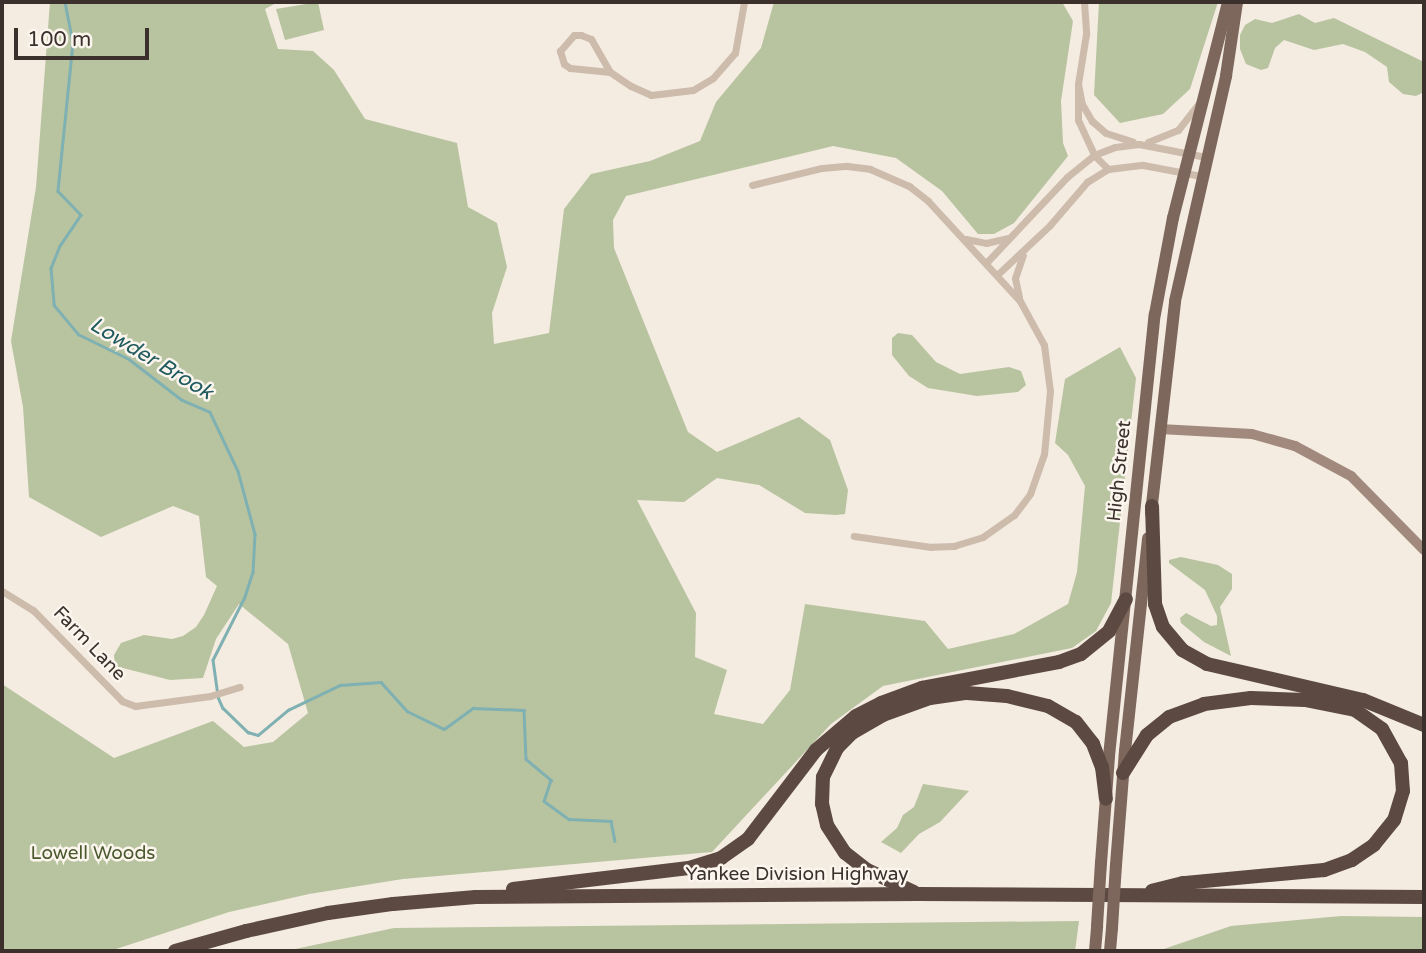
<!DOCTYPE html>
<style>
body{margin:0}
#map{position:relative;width:1426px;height:953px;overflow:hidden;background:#f4ebe1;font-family:"Varela Round",sans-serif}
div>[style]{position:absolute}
.green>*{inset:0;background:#b8c4a0}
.stream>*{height:2.5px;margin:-1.25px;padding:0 1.25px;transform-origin:1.25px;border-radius:1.25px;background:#7fb0b2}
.street>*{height:7px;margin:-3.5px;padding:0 3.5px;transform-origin:3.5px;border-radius:3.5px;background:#cdbbac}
.secondary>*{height:10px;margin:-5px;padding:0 5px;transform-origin:5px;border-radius:5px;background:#a18a7d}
.primary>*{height:12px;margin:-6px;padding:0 6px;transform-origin:6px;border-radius:6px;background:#7d675c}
.highway>*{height:14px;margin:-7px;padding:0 7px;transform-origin:7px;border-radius:7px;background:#5c4a42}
.primary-bridge>*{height:12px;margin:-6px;padding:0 6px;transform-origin:6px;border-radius:6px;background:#7d675c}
span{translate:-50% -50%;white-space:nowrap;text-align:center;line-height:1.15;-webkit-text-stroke:5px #fbf5ee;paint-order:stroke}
.street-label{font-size:19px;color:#3b302b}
.park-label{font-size:19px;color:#4a5a2e}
.water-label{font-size:21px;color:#1f5a5e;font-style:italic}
.frame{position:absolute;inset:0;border:4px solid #3b302b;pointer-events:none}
.scale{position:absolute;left:14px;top:28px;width:135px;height:32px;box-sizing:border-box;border:4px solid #3b302b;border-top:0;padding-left:9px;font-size:21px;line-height:24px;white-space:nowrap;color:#3b302b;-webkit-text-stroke:5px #fbf5ee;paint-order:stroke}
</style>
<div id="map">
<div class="green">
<div style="clip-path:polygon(50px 2px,278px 2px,265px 9px,278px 49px,313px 51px,334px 70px,365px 119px,457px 143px,468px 207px,497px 223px,507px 267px,492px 313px,494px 344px,549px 333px,564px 209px,591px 174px,650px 161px,700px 141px,716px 102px,761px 48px,774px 2px,1062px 2px,1073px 21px,1061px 101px,1063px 143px,1068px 156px,1014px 223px,994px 234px,978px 234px,942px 191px,896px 158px,833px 146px,626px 196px,613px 220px,614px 248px,688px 432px,717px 452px,799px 417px,830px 440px,848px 490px,845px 514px,836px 515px,805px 513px,759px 485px,717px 478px,684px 502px,637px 500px,696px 613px,695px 657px,727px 670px,714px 714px,763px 724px,790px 690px,805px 604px,925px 621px,948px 649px,1014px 634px,1068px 604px,1077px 572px,1085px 486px,1068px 455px,1055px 443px,1065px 379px,1120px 347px,1136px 378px,1111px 603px,1096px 631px,1072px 648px,883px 686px,831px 724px,712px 852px,403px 879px,309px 894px,229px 912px,110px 951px,2px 951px,2px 684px,114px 758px,213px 721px,244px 747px,273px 742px,308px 713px,288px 644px,239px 604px,216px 639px,203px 678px,170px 680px,115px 666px,114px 655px,121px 643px,144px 635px,172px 639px,183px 636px,196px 627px,204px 615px,217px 586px,206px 577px,199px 516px,173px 506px,101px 537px,29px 497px,23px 407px,11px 341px,36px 187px)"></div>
<div style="clip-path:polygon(318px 2px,324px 30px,285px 40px,276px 9px)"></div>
<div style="clip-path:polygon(1099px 2px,1218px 2px,1190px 89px,1163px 114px,1120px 123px,1094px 95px)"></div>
<div style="clip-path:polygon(1299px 14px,1315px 23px,1334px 18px,1424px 62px,1424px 92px,1416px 96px,1403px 94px,1389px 82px,1387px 67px,1365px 52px,1343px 44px,1314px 50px,1284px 40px,1275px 48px,1268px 68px,1261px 70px,1246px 64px,1240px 49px,1240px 35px,1245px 25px,1255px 19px,1272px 23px)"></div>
<div style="clip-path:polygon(898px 333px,912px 335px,936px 362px,960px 374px,1009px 367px,1021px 371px,1026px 385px,1018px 392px,977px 396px,928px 388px,909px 376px,892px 355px,892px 338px)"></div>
<div style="clip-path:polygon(1181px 557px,1218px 565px,1232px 574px,1232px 589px,1220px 607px,1231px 656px,1204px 642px,1181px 623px,1180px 618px,1186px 613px,1211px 626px,1217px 625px,1217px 616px,1205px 590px,1169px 563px,1169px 560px)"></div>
<div style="clip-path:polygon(923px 784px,969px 791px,940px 822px,919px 834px,901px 853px,881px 842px,897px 828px,903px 815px,914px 807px)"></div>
<div style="clip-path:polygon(1341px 916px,1424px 917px,1424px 951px,1158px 951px,1231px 926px)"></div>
<div style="clip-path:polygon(1079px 921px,1075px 951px,286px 951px,394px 928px)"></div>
</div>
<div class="stream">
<div style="left:65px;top:2px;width:42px;rotate:79deg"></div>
<div style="left:73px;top:43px;width:149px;rotate:95.8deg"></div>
<div style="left:58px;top:191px;width:33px;rotate:46deg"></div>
<div style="left:81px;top:215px;width:37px;rotate:124deg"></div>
<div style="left:60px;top:246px;width:24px;rotate:112deg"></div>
<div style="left:51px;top:268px;width:37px;rotate:85deg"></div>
<div style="left:54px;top:305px;width:38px;rotate:50deg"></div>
<div style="left:78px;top:334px;width:57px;rotate:26.1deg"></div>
<div style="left:129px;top:359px;width:67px;rotate:37.7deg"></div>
<div style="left:182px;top:400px;width:30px;rotate:23deg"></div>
<div style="left:210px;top:412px;width:65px;rotate:64.6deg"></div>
<div style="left:238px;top:471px;width:65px;rotate:74.9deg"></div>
<div style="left:255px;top:534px;width:38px;rotate:93deg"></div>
<div style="left:253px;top:572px;width:28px;rotate:108deg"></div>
<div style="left:244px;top:599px;width:68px;rotate:116.9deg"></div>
<div style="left:213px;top:660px;width:37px;rotate:82deg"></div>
<div style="left:218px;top:697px;width:12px;rotate:66deg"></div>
<div style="left:223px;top:708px;width:35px;rotate:44deg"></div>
<div style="left:248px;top:732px;width:10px;rotate:17deg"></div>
<div style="left:258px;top:735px;width:39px;rotate:-40deg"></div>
<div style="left:288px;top:710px;width:58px;rotate:-25.7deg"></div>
<div style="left:340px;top:685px;width:41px;rotate:-4.2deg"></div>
<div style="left:381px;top:682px;width:39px;rotate:48deg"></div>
<div style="left:407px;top:711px;width:41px;rotate:25.9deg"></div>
<div style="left:444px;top:729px;width:36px;rotate:-36deg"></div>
<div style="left:473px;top:708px;width:51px;rotate:2.2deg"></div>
<div style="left:524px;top:710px;width:49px;rotate:87.7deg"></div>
<div style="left:526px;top:759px;width:33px;rotate:40deg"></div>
<div style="left:551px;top:780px;width:22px;rotate:108deg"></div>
<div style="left:544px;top:801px;width:31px;rotate:36deg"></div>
<div style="left:569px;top:819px;width:42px;rotate:2.7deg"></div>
<div style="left:611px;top:821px;width:20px;rotate:79deg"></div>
</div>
<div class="street">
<div style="left:1084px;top:2px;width:32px;rotate:86deg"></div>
<div style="left:1086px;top:34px;width:51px;rotate:99.1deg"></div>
<div style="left:1078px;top:84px;width:36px;rotate:90deg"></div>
<div style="left:1078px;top:120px;width:38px;rotate:65deg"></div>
<div style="left:1094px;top:155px;width:20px;rotate:45deg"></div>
<div style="left:610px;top:72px;width:40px;rotate:-174.3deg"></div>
<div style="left:570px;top:68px;width:7px;rotate:-146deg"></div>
<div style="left:564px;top:64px;width:14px;rotate:-107deg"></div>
<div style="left:560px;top:51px;width:21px;rotate:-49deg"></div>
<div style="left:574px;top:35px;width:7px"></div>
<div style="left:581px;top:35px;width:11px;rotate:22deg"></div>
<div style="left:591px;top:39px;width:38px;rotate:60deg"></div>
<div style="left:610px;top:72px;width:25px;rotate:34deg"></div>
<div style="left:631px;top:86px;width:22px;rotate:24deg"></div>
<div style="left:651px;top:95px;width:42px;rotate:-6.8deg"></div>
<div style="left:693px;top:90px;width:23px;rotate:-31deg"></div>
<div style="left:713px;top:78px;width:33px;rotate:-49deg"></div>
<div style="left:735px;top:53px;width:52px;rotate:-80deg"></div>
<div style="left:1078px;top:84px;width:20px;rotate:79deg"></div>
<div style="left:1082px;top:104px;width:20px;rotate:60deg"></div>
<div style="left:1092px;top:121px;width:18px;rotate:41deg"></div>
<div style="left:1106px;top:133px;width:28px;rotate:18deg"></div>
<div style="left:1148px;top:142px;width:32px;rotate:-22deg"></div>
<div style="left:1178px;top:130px;width:33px;rotate:-52deg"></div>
<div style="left:752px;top:185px;width:72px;rotate:-13.7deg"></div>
<div style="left:822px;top:168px;width:25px;rotate:-5deg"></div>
<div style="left:847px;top:166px;width:23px;rotate:7deg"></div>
<div style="left:870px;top:169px;width:43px;rotate:23.6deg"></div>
<div style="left:909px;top:186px;width:24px;rotate:38deg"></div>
<div style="left:928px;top:201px;width:136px;rotate:47.4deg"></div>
<div style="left:1020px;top:301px;width:50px;rotate:61.4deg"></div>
<div style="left:1044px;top:345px;width:46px;rotate:82.6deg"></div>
<div style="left:1050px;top:391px;width:63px;rotate:95.4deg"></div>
<div style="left:1044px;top:454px;width:42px;rotate:109.3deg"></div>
<div style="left:1030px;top:494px;width:26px;rotate:127deg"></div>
<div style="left:1014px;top:515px;width:38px;rotate:145deg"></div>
<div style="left:983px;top:537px;width:30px;rotate:163deg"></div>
<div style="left:954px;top:546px;width:23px;rotate:178deg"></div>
<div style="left:931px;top:547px;width:78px;rotate:-171.9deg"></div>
<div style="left:966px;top:239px;width:20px;rotate:11deg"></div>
<div style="left:986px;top:243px;width:23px;rotate:-13deg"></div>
<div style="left:986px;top:263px;width:118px;rotate:-46.7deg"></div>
<div style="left:1067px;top:177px;width:35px;rotate:-39deg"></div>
<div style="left:1094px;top:155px;width:22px;rotate:-21deg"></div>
<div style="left:1115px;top:147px;width:24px;rotate:-7deg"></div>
<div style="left:1139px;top:144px;width:68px;rotate:11deg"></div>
<div style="left:997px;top:275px;width:73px;rotate:-43.3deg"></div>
<div style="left:1050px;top:225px;width:57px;rotate:-49.3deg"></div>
<div style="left:1087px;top:182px;width:25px;rotate:-32deg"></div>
<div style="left:1108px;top:169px;width:35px;rotate:-7deg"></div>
<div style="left:1143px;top:165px;width:59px;rotate:10.7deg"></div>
<div style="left:1019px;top:297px;width:19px;rotate:-102deg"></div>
<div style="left:1015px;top:278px;width:24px;rotate:-71deg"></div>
<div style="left:2px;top:591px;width:36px;rotate:32deg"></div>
<div style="left:33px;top:610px;width:127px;rotate:45.6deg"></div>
<div style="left:122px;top:701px;width:14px;rotate:21deg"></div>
<div style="left:135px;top:706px;width:76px;rotate:-7.6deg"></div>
<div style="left:210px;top:696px;width:31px;rotate:-17deg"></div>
</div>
<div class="secondary">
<div style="left:1160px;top:429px;width:92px;rotate:3.1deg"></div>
<div style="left:1252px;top:434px;width:45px;rotate:15.6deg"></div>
<div style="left:1295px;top:446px;width:64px;rotate:28.2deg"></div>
<div style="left:1351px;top:476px;width:104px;rotate:45.4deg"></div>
</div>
<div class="primary">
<div style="left:1151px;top:513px;width:213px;rotate:-83.5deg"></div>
<div style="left:1175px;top:301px;width:231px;rotate:-77.2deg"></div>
<div style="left:1226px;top:76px;width:75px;rotate:-81.5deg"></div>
<div style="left:1101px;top:863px;width:107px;rotate:-85.7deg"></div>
<div style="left:1109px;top:756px;width:444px;rotate:-84.1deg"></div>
<div style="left:1155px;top:314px;width:98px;rotate:-79.4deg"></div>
<div style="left:1173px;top:218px;width:223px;rotate:-75.7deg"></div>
<div style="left:1116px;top:865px;width:114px;rotate:-85.5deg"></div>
<div style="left:1125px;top:751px;width:214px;rotate:-83.8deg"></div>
<div style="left:1095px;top:951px;width:25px;rotate:-85deg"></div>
<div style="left:1110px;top:951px;width:23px;rotate:-85deg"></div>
</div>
<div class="highway">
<div style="left:1152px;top:506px;width:98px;rotate:88.2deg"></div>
<div style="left:1155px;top:604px;width:24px;rotate:71deg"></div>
<div style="left:1163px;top:627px;width:30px;rotate:50deg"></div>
<div style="left:1182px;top:650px;width:29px;rotate:29deg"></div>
<div style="left:1207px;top:664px;width:160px;rotate:13deg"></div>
<div style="left:1363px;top:700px;width:66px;rotate:22.3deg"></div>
<div style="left:1123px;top:773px;width:45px;rotate:-57.7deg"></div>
<div style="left:1147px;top:735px;width:28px;rotate:-39deg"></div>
<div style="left:1169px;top:717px;width:37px;rotate:-20deg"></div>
<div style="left:1204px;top:704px;width:47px;rotate:-7.3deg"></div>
<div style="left:1251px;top:698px;width:54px;rotate:2.1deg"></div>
<div style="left:1305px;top:700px;width:51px;rotate:11.3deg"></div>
<div style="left:1355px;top:710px;width:33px;rotate:35deg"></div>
<div style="left:1382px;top:729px;width:39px;rotate:61deg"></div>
<div style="left:1401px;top:763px;width:28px;rotate:86deg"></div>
<div style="left:1403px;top:791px;width:30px;rotate:107deg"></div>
<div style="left:1394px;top:820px;width:32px;rotate:129deg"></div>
<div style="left:1374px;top:845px;width:27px;rotate:146deg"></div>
<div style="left:1352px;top:860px;width:30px;rotate:160deg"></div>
<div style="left:1324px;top:870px;width:142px;rotate:174.7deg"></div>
<div style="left:1183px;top:883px;width:32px;rotate:166deg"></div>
<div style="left:513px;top:889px;width:177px;rotate:-6.8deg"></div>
<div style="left:689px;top:868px;width:34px;rotate:-17deg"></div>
<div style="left:721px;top:858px;width:33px;rotate:-35deg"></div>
<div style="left:748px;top:839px;width:112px;rotate:-52.6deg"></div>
<div style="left:816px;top:750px;width:52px;rotate:-40.4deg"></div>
<div style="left:856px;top:716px;width:28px;rotate:-27deg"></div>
<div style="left:881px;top:703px;width:44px;rotate:-20.1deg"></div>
<div style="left:922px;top:688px;width:139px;rotate:-10.7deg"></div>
<div style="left:1059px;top:662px;width:23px;rotate:-20deg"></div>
<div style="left:1081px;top:654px;width:36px;rotate:-39deg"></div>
<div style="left:1109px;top:631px;width:36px;rotate:-62deg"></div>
<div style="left:914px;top:892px;width:52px;rotate:-154.9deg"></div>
<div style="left:867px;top:870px;width:28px;rotate:-142deg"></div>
<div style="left:845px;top:853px;width:33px;rotate:-123deg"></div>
<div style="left:827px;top:825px;width:22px;rotate:-103deg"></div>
<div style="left:822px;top:804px;width:27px;rotate:-88deg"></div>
<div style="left:823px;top:777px;width:32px;rotate:-64deg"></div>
<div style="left:837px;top:748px;width:21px;rotate:-45deg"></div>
<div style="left:852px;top:733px;width:36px;rotate:-30deg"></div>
<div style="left:883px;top:715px;width:50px;rotate:-19.9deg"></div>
<div style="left:930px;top:698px;width:37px;rotate:-8deg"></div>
<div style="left:967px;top:693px;width:40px;rotate:4.3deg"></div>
<div style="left:1007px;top:696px;width:42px;rotate:13.7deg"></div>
<div style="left:1048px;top:706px;width:32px;rotate:30deg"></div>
<div style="left:1076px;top:722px;width:28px;rotate:52deg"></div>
<div style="left:1093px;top:744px;width:25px;rotate:69deg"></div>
<div style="left:1102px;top:767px;width:32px;rotate:83deg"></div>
<div style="left:175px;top:951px;width:74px;rotate:-15.7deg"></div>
<div style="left:246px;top:931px;width:84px;rotate:-12.4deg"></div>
<div style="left:328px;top:913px;width:66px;rotate:-7.9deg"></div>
<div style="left:393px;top:904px;width:83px;rotate:-4.8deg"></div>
<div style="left:476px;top:897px;width:442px;rotate:-0.4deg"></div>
<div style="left:918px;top:894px;width:506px;rotate:0.34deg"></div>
</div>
<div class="primary-bridge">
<div style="left:1097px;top:926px;width:63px;rotate:-86.4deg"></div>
<div style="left:1112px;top:928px;width:63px;rotate:-86.4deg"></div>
</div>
<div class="street-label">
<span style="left:1120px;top:471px;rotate:-84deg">High Street</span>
<span style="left:89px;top:644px;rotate:46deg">Farm Lane</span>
<span style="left:797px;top:875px">Yankee Division Highway</span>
</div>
<div class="park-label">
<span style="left:93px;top:854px">Lowell Woods</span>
</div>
<div class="water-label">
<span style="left:151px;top:359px;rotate:31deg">Lowder Brook</span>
</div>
<div class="frame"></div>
<div class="scale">100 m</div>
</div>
